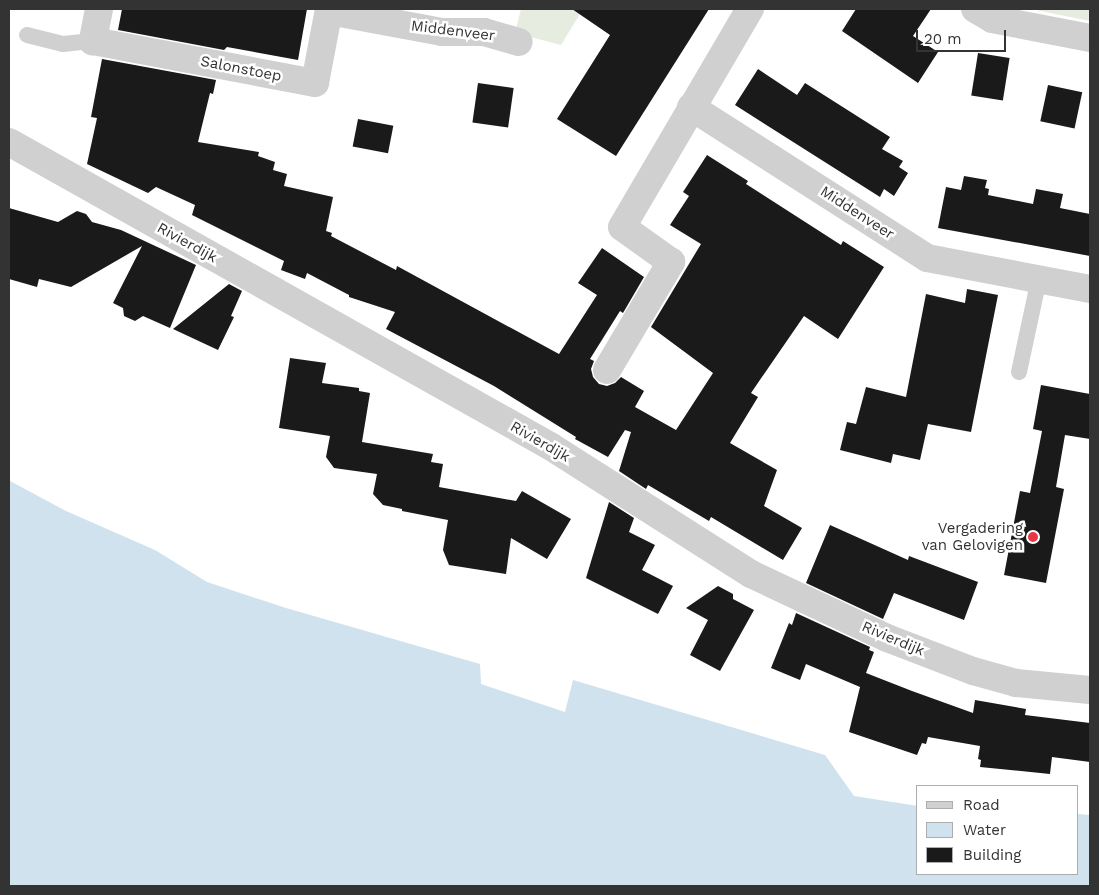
<!DOCTYPE html>
<style>
body{margin:0}
#map{position:relative;width:1099px;height:895px;overflow:hidden;background:#fff;font-family:"Work Sans",sans-serif}
div>[style]{position:absolute}
.green>*{inset:0;background:#e6ecdf}
.water>*{inset:0;background:#cfe2ee}
.building>*{inset:0;background:#1a1a1a;transform-origin:0 0}
.lane>*{height:16px;margin:-8px;padding:0 8px;transform-origin:8px;border-radius:8px;background:#d0d0d0}
.street>*{height:28px;margin:-14px;padding:0 14px;transform-origin:14px;border-radius:14px;background:#d0d0d0}
.dots>*{width:14px;height:14px;translate:-50% -50%;box-sizing:border-box;border:2px solid #fff;border-radius:50%}
span{translate:-50% -50%;white-space:nowrap;text-align:center;line-height:1.15;-webkit-text-stroke:5px #fff;paint-order:stroke}
.street-label{font-size:15px;color:#333}
.poi-label{font-size:15px;color:#333}
.right{translate:-100% -50%;text-align:right}
.frame{position:absolute;inset:0;border:10px solid #333;pointer-events:none}
.legend{position:absolute;left:916px;top:785px;width:162px;height:90px;box-sizing:border-box;background:#fff;border:1px solid #adadad;margin:0;padding:6px 9px;list-style:none;font-size:15px;color:#333}
.legend li{display:flex;align-items:center;gap:10px;height:25px}
.legend b{width:25px;border:1px solid #adadad}
.scale{position:absolute;left:916px;top:30px;width:90px;height:22px;box-sizing:border-box;border:2px solid #333;border-top:0;padding-left:6px;font-size:15px;line-height:18px;white-space:nowrap;color:#333;-webkit-text-stroke:4px #fff;paint-order:stroke}
</style>
<div id="map">
<div class="green">
<div style="clip-path:polygon(521px 9px,583px 9px,561px 45px,515px 33px)"></div>
<div style="clip-path:polygon(1032px 9px,1090px 9px,1090px 21px,1065px 16px)"></div>
</div>
<div class="water">
<div style="clip-path:polygon(9px 476px,10px 481px,66px 511px,155px 550px,207px 582px,286px 608px,480px 664px,481px 684px,565px 712px,573px 680px,825px 755px,854px 796px,918px 806px,918px 874px,1078px 874px,1078px 814px,1090px 815px,1090px 886px,9px 886px)"></div>
</div>
<div class="building">
<div style="clip-path:polygon(122px 9px,307px 9px,298px 60px,227px 47px,224px 50px,118px 30px)"></div>
<div style="clip-path:polygon(572px 9px,709px 9px,616px 156px,557px 119px,610px 35px)"></div>
<div style="clip-path:polygon(856px 9px,931px 9px,913px 36px,938px 52px,918px 83px,842px 31px)"></div>
<div style="left:978px;top:53px;width:32px;height:43px;rotate:9deg"></div>
<div style="clip-path:polygon(102px 59px,216px 80px,213px 94px,210px 93px,198px 142px,259px 152px,258px 156px,275px 162px,273px 170px,287px 174px,284px 186px,333px 197px,326px 231px,332px 233px,331px 236px,396px 270px,397px 266px,559px 354px,597px 295px,578px 283px,602px 248px,644px 277px,623px 313px,620px 311px,590px 359px,594px 361px,591px 369px,593px 377px,599px 384px,607px 386px,615px 383px,621px 377px,644px 391px,635px 407px,676px 430px,713px 373px,651px 327px,701px 244px,670px 225px,689px 196px,683px 192px,707px 155px,748px 181px,746px 184px,841px 245px,843px 241px,884px 267px,838px 339px,804px 316px,751px 393px,758px 397px,730px 443px,777px 470px,764px 506px,802px 528px,783px 560px,711px 517px,709px 521px,648px 485px,646px 489px,619px 471px,631px 432px,625px 430px,608px 457px,575px 439px,576px 437px,494px 386px,386px 329px,395px 312px,349px 297px,349px 295px,307px 273px,305px 279px,281px 270px,284px 261px,192px 215px,195px 205px,156px 187px,148px 193px,87px 164px,97px 118px,91px 117px)"></div>
<div style="clip-path:polygon(758px 69px,797px 95px,805px 83px,890px 137px,882px 149px,903px 161px,899px 167px,908px 173px,894px 196px,884px 189px,880px 197px,735px 105px)"></div>
<div style="left:478px;top:83px;width:36px;height:40px;rotate:8deg"></div>
<div style="left:1048px;top:85px;width:35px;height:37px;rotate:12deg"></div>
<div style="left:358px;top:119px;width:36px;height:28px;rotate:11deg"></div>
<div style="clip-path:polygon(964px 176px,987px 180px,985px 188px,989px 189px,988px 195px,1033px 204px,1036px 189px,1063px 194px,1060px 208px,1090px 214px,1090px 256px,938px 228px,946px 187px,961px 190px)"></div>
<div style="clip-path:polygon(9px 208px,58px 222px,77px 211px,86px 214px,92px 222px,121px 230px,196px 265px,170px 328px,143px 316px,135px 321px,124px 316px,123px 308px,113px 303px,142px 246px,71px 287px,39px 279px,37px 287px,9px 279px)"></div>
<div style="clip-path:polygon(229px 284px,242px 291px,231px 316px,234px 317px,218px 350px,173px 329px)"></div>
<div style="clip-path:polygon(967px 289px,998px 295px,971px 432px,928px 424px,920px 460px,893px 454px,891px 463px,840px 450px,847px 422px,856px 424px,866px 387px,906px 397px,926px 294px,965px 303px)"></div>
<div style="clip-path:polygon(290px 358px,326px 363px,322px 383px,359px 388px,359px 391px,370px 393px,362px 442px,433px 454px,431px 462px,443px 464px,439px 487px,516px 501px,522px 491px,571px 519px,547px 559px,511px 538px,506px 574px,449px 565px,443px 550px,448px 520px,402px 511px,402px 509px,383px 505px,373px 494px,377px 474px,334px 468px,326px 457px,330px 436px,279px 428px)"></div>
<div style="clip-path:polygon(1041px 385px,1090px 394px,1090px 439px,1065px 435px,1056px 487px,1064px 489px,1046px 583px,1004px 575px,1020px 491px,1030px 493px,1042px 431px,1033px 429px)"></div>
<div style="clip-path:polygon(609px 502px,634px 518px,629px 532px,655px 545px,642px 570px,673px 586px,658px 614px,586px 578px)"></div>
<div style="clip-path:polygon(830px 525px,908px 560px,909px 556px,978px 582px,964px 620px,894px 593px,883px 619px,806px 583px)"></div>
<div style="clip-path:polygon(718px 586px,733px 594px,733px 599px,754px 610px,720px 671px,690px 655px,708px 620px,686px 608px)"></div>
<div style="clip-path:polygon(796px 613px,870px 647px,869px 650px,874px 652px,866px 673px,912px 691px,973px 713px,975px 700px,1026px 709px,1025px 715px,1090px 723px,1090px 762px,1052px 757px,1050px 774px,980px 767px,981px 760px,978px 759px,980px 746px,928px 737px,926px 744px,922px 743px,917px 755px,849px 732px,860px 687px,806px 664px,800px 680px,771px 668px,789px 623px,792px 625px)"></div>
</div>
<div class="lane">
<div style="left:27px;top:35px;width:37px;rotate:14deg"></div>
<div style="left:63px;top:44px;width:30px;rotate:-6deg"></div>
<div style="left:1019px;top:372px;width:95px;rotate:-77.9deg"></div>
</div>
<div class="street">
<div style="left:99px;top:9px;width:33px;rotate:101deg"></div>
<div style="left:93px;top:41px;width:226px;rotate:10.7deg"></div>
<div style="left:315px;top:83px;width:75px;rotate:-79.3deg"></div>
<div style="left:975px;top:9px;width:20px;rotate:30deg"></div>
<div style="left:992px;top:19px;width:100px;rotate:11deg"></div>
<div style="left:329px;top:11px;width:115px;rotate:10.5deg"></div>
<div style="left:442px;top:32px;width:42px"></div>
<div style="left:484px;top:32px;width:36px;rotate:16deg"></div>
<div style="left:691px;top:107px;width:280px;rotate:32.6deg"></div>
<div style="left:927px;top:258px;width:166px;rotate:10.8deg"></div>
<div style="left:9px;top:142px;width:621px;rotate:29.33deg"></div>
<div style="left:550px;top:446px;width:238px;rotate:32.5deg"></div>
<div style="left:751px;top:574px;width:150px;rotate:25.2deg"></div>
<div style="left:887px;top:638px;width:92px;rotate:21deg"></div>
<div style="left:973px;top:671px;width:45px;rotate:15.6deg"></div>
<div style="left:1016px;top:683px;width:74px;rotate:5.4deg"></div>
<div style="left:607px;top:370px;width:126px;rotate:-59.3deg"></div>
<div style="left:671px;top:262px;width:60px;rotate:-144.5deg"></div>
<div style="left:622px;top:227px;width:253px;rotate:-59.6deg"></div>
</div>
<div class="dots">
<div style="left:1033px;top:537px;background:#e63946"></div>
</div>
<div class="street-label">
<span style="left:453px;top:31px;rotate:7deg">Middenveer</span>
<span style="left:241px;top:69px;rotate:11deg">Salonstoep</span>
<span style="left:857px;top:213px;rotate:33deg">Middenveer</span>
<span style="left:187px;top:243px;rotate:29deg">Rivierdijk</span>
<span style="left:540px;top:442px;rotate:30deg">Rivierdijk</span>
<span style="left:893px;top:639px;rotate:23deg">Rivierdijk</span>
</div>
<div class="poi-label">
<span class="right" style="left:1023px;top:537px">Vergadering<br>van Gelovigen</span>
</div>
<div class="frame"></div>
<ul class="legend">
<li><b style="height:6px;background:#d0d0d0"></b>Road</li>
<li><b style="height:14px;background:#cfe2ee"></b>Water</li>
<li><b style="height:14px;background:#1a1a1a"></b>Building</li>
</ul>
<div class="scale">20 m</div>
</div>
